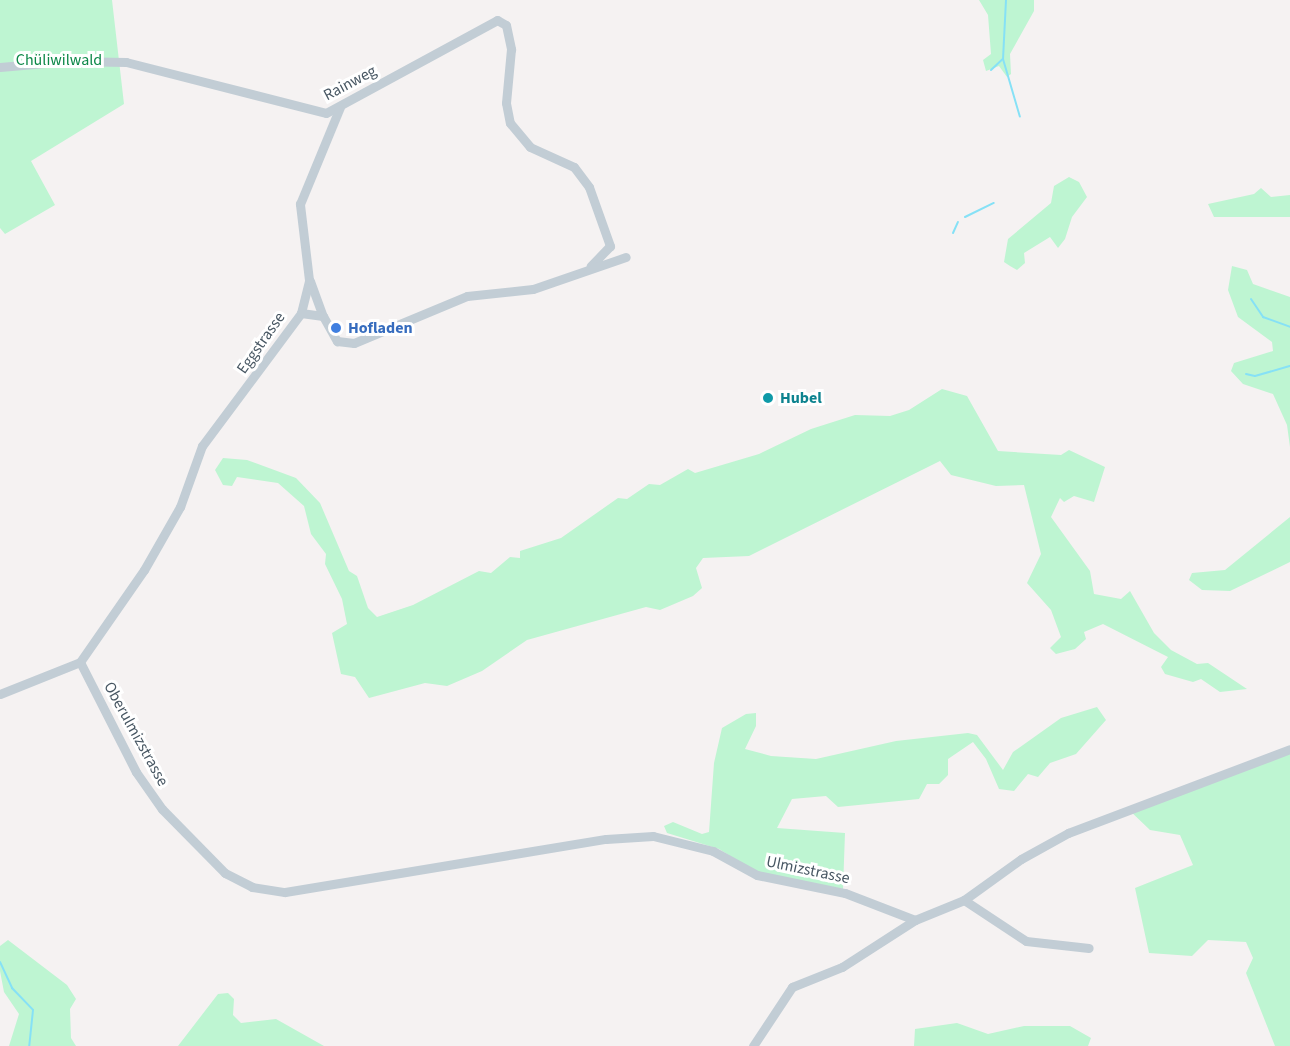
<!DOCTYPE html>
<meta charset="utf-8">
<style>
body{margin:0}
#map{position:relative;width:1290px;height:1046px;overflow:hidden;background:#f5f2f2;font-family:"Source Sans 3",sans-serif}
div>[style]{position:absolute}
.green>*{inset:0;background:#bef5d2}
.stream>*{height:2px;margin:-1px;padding:0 1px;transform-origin:1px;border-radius:1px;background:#86e1f6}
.minor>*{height:9px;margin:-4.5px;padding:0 4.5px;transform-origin:4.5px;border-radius:4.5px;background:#c2cdd5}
.dots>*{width:16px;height:16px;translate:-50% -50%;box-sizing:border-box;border:3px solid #fff;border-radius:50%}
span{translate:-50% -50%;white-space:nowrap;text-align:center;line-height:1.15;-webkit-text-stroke:6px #fff;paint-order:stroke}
.park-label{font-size:16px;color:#0d8848}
.street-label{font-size:16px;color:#475662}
.shop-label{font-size:16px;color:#366cbe;font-weight:700}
.left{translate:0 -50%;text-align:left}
.culture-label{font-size:16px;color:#0d838f;font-weight:700}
</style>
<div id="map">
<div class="green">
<div style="clip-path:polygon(0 0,112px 0,124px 104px,31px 161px,55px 205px,5px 234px,0 228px)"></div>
<div style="clip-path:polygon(979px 0,1034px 0,1034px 11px,1010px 54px,1011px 74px,1007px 77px,999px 66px,986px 71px,983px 60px,991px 54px,988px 15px)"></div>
<div style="clip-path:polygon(1069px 177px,1079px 182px,1087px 197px,1072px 217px,1065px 239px,1058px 248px,1050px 237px,1024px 253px,1025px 263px,1017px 270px,1010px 266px,1004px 262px,1008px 239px,1051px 203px,1054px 186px)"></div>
<div style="clip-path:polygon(1261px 188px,1271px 197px,1290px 195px,1290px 217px,1214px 217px,1208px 204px,1254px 194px)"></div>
<div style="clip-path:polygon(1232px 266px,1247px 270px,1253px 284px,1290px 297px,1290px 447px,1287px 425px,1273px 394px,1243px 384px,1231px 371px,1234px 363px,1273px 351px,1272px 342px,1238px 317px,1228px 290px)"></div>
<div style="clip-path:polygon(942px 389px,967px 396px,998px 451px,1061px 455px,1069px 450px,1105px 467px,1094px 502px,1074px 496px,1064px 502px,1060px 498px,1051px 517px,1090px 571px,1094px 594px,1121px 599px,1130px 591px,1154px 633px,1171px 650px,1197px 664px,1208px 663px,1247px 689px,1220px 692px,1201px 679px,1193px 682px,1165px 674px,1161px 667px,1168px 657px,1103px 624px,1084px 632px,1086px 639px,1075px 649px,1056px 654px,1050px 648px,1061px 637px,1051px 610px,1027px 583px,1041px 554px,1024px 485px,996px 486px,951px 475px,940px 461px,749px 556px,703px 558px,696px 568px,702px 588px,693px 596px,660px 610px,646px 607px,527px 640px,482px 671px,447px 686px,425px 683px,369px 698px,355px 677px,341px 674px,332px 633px,347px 624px,342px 599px,325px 564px,326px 554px,311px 534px,304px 506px,278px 483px,237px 477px,232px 486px,223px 485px,215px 470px,223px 458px,247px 460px,296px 478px,320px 503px,349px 571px,357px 576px,368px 608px,377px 617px,413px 605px,479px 571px,491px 573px,510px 557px,520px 558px,520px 551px,561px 538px,618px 498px,627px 499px,649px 484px,660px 485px,688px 469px,695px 473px,759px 454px,811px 429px,855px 415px,890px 416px,909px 410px)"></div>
<div style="clip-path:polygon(1290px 517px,1290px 562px,1230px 591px,1202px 590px,1189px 580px,1192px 573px,1225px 570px)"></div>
<div style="clip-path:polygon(1097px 707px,1106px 720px,1076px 754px,1050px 763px,1038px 777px,1028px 774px,1014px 791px,999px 789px,986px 759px,973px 742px,948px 759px,948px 775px,939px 784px,927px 784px,919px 799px,838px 807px,826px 796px,792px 799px,777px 828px,845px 833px,843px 889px,756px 872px,719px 849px,667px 833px,664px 826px,673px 822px,702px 834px,709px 832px,714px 763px,722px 728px,746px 714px,756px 713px,756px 726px,745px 749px,771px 756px,816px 759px,896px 741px,968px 733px,977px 735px,1003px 770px,1013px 752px,1061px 718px)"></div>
<div style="clip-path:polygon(1290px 752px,1290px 1046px,1275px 1046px,1246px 973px,1253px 958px,1246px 942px,1208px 940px,1192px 956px,1149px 953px,1135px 888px,1193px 865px,1180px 835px,1150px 830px,1127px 808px)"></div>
<div style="clip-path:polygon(8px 940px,67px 985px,76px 999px,70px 1009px,71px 1038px,76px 1046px,9px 1046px,19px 1014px,4px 992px,0 971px,0 946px)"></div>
<div style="clip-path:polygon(228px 993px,234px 999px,233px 1015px,241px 1023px,276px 1019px,324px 1046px,178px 1046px,218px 994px)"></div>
<div style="clip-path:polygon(957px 1023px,988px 1034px,1024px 1026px,1070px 1026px,1091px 1038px,1088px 1046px,914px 1046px,915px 1029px)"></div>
</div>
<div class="stream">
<div style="left:1006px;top:0;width:59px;rotate:92.9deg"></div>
<div style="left:1003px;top:59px;width:60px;rotate:73.7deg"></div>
<div style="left:991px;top:70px;width:16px;rotate:-43deg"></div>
<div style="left:965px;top:217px;width:32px;rotate:-26deg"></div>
<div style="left:953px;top:233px;width:12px;rotate:-66deg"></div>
<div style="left:1251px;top:299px;width:22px;rotate:56deg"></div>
<div style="left:1263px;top:317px;width:29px;rotate:20deg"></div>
<div style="left:1246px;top:374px;width:9px;rotate:13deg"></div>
<div style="left:1255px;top:376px;width:36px;rotate:-16deg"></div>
<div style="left:0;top:962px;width:29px;rotate:65deg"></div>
<div style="left:12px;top:988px;width:30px;rotate:46deg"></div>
<div style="left:33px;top:1010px;width:36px;rotate:96deg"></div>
</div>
<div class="minor">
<div style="left:0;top:67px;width:68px;rotate:-5deg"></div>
<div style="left:68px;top:61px;width:58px;rotate:1deg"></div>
<div style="left:126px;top:62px;width:206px;rotate:14.3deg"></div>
<div style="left:326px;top:113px;width:195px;rotate:-28.5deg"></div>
<div style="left:497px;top:20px;width:10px;rotate:29deg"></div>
<div style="left:506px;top:25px;width:25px;rotate:78deg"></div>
<div style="left:511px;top:49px;width:54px;rotate:95.3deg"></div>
<div style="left:506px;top:103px;width:20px;rotate:79deg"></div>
<div style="left:510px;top:123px;width:31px;rotate:50deg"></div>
<div style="left:530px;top:147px;width:48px;rotate:24.4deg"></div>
<div style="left:574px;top:167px;width:25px;rotate:53deg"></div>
<div style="left:589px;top:187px;width:63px;rotate:70.4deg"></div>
<div style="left:610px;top:246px;width:28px;rotate:134deg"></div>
<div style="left:310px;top:281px;width:37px;rotate:70deg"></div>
<div style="left:301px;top:313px;width:34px;rotate:-76deg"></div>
<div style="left:309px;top:280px;width:77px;rotate:-96.8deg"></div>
<div style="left:300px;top:204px;width:105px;rotate:-67.6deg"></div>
<div style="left:80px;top:662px;width:123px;rotate:63deg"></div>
<div style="left:136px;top:772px;width:45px;rotate:54.9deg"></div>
<div style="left:162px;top:809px;width:90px;rotate:45.5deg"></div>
<div style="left:225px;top:873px;width:30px;rotate:27deg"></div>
<div style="left:252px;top:887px;width:33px;rotate:9deg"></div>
<div style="left:285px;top:892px;width:325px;rotate:-9.4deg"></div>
<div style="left:606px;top:839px;width:47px;rotate:-3.7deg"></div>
<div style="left:653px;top:836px;width:62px;rotate:14deg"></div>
<div style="left:713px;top:851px;width:50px;rotate:28.6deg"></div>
<div style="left:757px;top:875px;width:90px;rotate:11.6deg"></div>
<div style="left:845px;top:893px;width:75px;rotate:21.1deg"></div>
<div style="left:915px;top:920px;width:53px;rotate:-22.2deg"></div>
<div style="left:964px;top:900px;width:70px;rotate:-35.7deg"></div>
<div style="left:1021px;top:859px;width:54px;rotate:-29deg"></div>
<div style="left:1068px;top:833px;width:237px;rotate:-20.7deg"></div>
<div style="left:80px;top:662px;width:112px;rotate:-55.2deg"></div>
<div style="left:144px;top:570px;width:73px;rotate:-60.3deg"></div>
<div style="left:180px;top:507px;width:65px;rotate:-70.2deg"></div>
<div style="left:202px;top:446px;width:166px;rotate:-53.3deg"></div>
<div style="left:301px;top:313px;width:22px;rotate:8deg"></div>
<div style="left:323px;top:316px;width:29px;rotate:61deg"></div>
<div style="left:337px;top:341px;width:17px;rotate:7deg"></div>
<div style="left:354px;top:343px;width:122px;rotate:-22.6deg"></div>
<div style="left:467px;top:296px;width:66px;rotate:-6.1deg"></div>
<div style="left:533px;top:289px;width:98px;rotate:-19deg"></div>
<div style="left:0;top:694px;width:86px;rotate:-21.8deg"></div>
<div style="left:964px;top:900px;width:74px;rotate:33.5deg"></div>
<div style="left:1026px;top:941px;width:63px;rotate:6.3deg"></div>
<div style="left:753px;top:1046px;width:71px;rotate:-56.5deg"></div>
<div style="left:792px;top:987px;width:54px;rotate:-21.8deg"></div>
<div style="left:842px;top:967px;width:87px;rotate:-32.8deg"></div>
</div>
<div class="dots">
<div style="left:336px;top:328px;background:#3f7fe0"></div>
<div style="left:768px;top:398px;background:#0f9aa8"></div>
</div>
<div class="park-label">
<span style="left:59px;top:60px">Chüliwilwald</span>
</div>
<div class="street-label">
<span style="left:350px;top:83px;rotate:-28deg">Rainweg</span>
<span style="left:261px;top:343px;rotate:-55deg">Eggstrasse</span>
<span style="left:136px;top:734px;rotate:61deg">Oberulmizstrasse</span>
<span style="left:808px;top:870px;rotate:12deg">Ulmizstrasse</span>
</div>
<div class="shop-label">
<span class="left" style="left:348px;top:328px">Hofladen</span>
</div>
<div class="culture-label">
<span class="left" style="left:780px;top:398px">Hubel</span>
</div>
</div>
